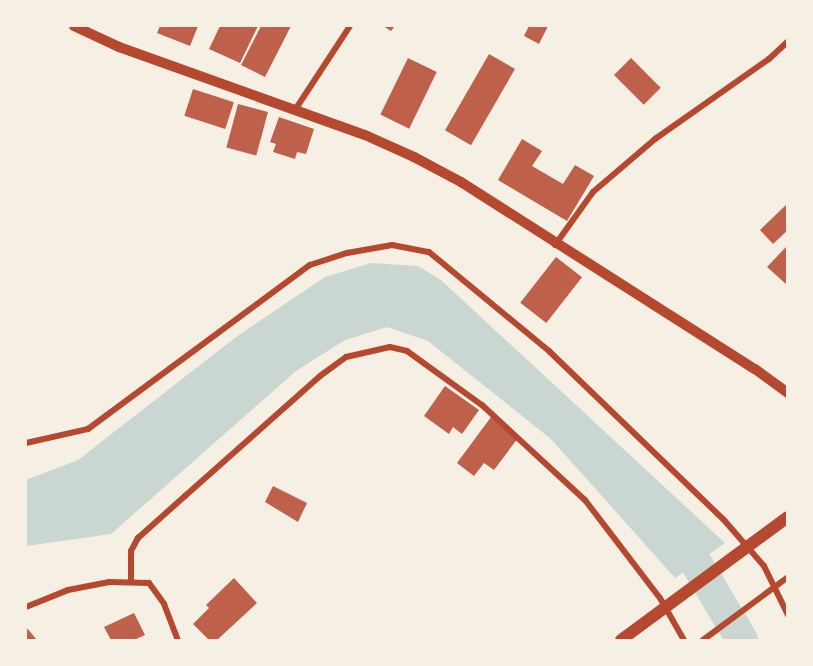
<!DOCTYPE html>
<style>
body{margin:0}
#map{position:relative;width:813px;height:666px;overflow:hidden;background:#f6efe4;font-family:"PT Sans Narrow",sans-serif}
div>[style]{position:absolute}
.water>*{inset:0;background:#c9d6d2}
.river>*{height:32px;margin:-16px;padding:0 16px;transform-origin:16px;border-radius:16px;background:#c9d6d2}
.building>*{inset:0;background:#bf614a;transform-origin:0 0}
.minor>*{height:6px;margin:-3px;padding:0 3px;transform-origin:3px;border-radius:3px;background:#b5482f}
.tertiary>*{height:10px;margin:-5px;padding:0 5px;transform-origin:5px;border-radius:5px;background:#b5482f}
.secondary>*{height:12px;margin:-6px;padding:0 6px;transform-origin:6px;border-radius:6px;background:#b5482f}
span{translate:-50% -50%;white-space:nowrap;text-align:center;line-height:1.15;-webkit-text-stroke:4.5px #f6efe4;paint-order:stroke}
.frame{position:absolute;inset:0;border:27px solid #f6efe4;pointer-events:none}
</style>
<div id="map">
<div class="water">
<div style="clip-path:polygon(371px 263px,418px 266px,441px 280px,725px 543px,675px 578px,551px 439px,428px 341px,387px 327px,345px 340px,296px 371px,111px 534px,26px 546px,26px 480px,78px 460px,236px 337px,325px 277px)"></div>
</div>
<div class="river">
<div style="left:674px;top:526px;width:133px;rotate:59.2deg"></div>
</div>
<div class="building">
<div style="clip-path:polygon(160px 26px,198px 26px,190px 46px,157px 33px)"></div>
<div style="clip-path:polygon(220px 26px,258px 26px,240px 63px,209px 49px)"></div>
<div style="clip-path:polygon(261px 26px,291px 26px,265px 77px,241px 65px)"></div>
<div style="clip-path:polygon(383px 26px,395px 26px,391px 31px)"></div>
<div style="clip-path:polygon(529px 26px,548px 26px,539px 44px,524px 36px)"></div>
<div style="left:489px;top:54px;width:30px;height:88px;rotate:30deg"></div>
<div style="left:408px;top:58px;width:32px;height:63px;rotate:26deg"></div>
<div style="left:631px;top:58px;width:42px;height:24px;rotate:45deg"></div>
<div style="left:193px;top:89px;width:43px;height:28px;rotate:18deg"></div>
<div style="left:238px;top:104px;width:31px;height:45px;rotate:15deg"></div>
<div style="clip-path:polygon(279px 117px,314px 129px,306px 154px,297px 152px,295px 159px,273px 152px,276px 144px,270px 142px)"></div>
<div style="clip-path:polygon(522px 139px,542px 151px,532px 166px,563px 184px,575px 165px,594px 176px,567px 221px,498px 180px)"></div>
<div style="clip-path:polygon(788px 203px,788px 230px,773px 244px,760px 230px)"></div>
<div style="clip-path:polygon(786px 247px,788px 248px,786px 284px,767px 267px)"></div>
<div style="left:556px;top:257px;width:33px;height:58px;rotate:38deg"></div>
<div style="clip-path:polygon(445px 386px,479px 410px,462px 434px,453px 427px,449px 434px,424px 416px)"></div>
<div style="clip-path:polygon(491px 417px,518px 438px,494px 470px,484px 463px,474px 476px,457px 463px)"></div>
<div style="clip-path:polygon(273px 486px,307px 503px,298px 522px,265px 502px)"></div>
<div style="clip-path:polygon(234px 578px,257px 603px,217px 640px,209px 640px,193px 624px,209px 608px,206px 605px)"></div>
<div style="clip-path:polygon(134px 613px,145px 635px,134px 640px,111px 640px,104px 627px)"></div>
<div style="clip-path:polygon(26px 627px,37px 640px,26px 640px)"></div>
</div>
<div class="minor">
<div style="left:295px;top:110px;width:100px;rotate:-56.8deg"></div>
<div style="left:555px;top:245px;width:65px;rotate:-54.4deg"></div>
<div style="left:593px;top:192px;width:82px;rotate:-40.5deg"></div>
<div style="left:655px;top:139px;width:139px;rotate:-35.1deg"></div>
<div style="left:769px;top:59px;width:26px;rotate:-43deg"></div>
<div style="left:26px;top:443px;width:64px;rotate:-12.7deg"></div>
<div style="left:88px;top:429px;width:276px;rotate:-36.5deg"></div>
<div style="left:310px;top:265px;width:39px;rotate:-18deg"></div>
<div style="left:347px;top:253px;width:46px;rotate:-10.1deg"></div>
<div style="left:392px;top:245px;width:38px;rotate:11deg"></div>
<div style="left:429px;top:252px;width:156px;rotate:39.5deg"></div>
<div style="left:549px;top:351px;width:243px;rotate:44deg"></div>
<div style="left:724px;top:520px;width:61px;rotate:49deg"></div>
<div style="left:764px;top:566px;width:55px;rotate:63.9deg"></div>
<div style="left:131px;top:582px;width:31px;rotate:-90deg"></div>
<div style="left:131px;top:551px;width:15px;rotate:-62deg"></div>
<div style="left:138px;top:538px;width:63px;rotate:-41.8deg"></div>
<div style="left:185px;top:496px;width:181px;rotate:-41.6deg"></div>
<div style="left:320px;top:376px;width:32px;rotate:-36deg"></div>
<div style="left:346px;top:357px;width:45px;rotate:-12.8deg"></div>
<div style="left:390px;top:347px;width:17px;rotate:13deg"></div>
<div style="left:407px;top:351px;width:92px;rotate:35.8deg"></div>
<div style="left:482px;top:405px;width:140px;rotate:42.7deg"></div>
<div style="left:585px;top:500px;width:123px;rotate:52.6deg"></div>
<div style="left:660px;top:598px;width:48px;rotate:60.3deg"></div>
<div style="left:26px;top:607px;width:45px;rotate:-22deg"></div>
<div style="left:68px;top:590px;width:42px;rotate:-11deg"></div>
<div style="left:109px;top:582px;width:40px;rotate:1.4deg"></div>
<div style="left:149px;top:583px;width:26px;rotate:54deg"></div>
<div style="left:164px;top:604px;width:39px;rotate:69deg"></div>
<div style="left:703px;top:640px;width:106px;rotate:-36.5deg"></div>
</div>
<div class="tertiary">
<div style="left:74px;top:26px;width:50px;rotate:25deg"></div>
<div style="left:119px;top:47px;width:261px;rotate:19.7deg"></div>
<div style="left:365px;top:135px;width:54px;rotate:24.2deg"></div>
<div style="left:414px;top:157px;width:53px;rotate:28deg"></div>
<div style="left:461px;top:182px;width:348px;rotate:32.5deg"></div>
<div style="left:755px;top:369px;width:41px;rotate:36deg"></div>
</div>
<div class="secondary">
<div style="left:621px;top:640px;width:207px;rotate:-36.4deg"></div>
</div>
<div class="frame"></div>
</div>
